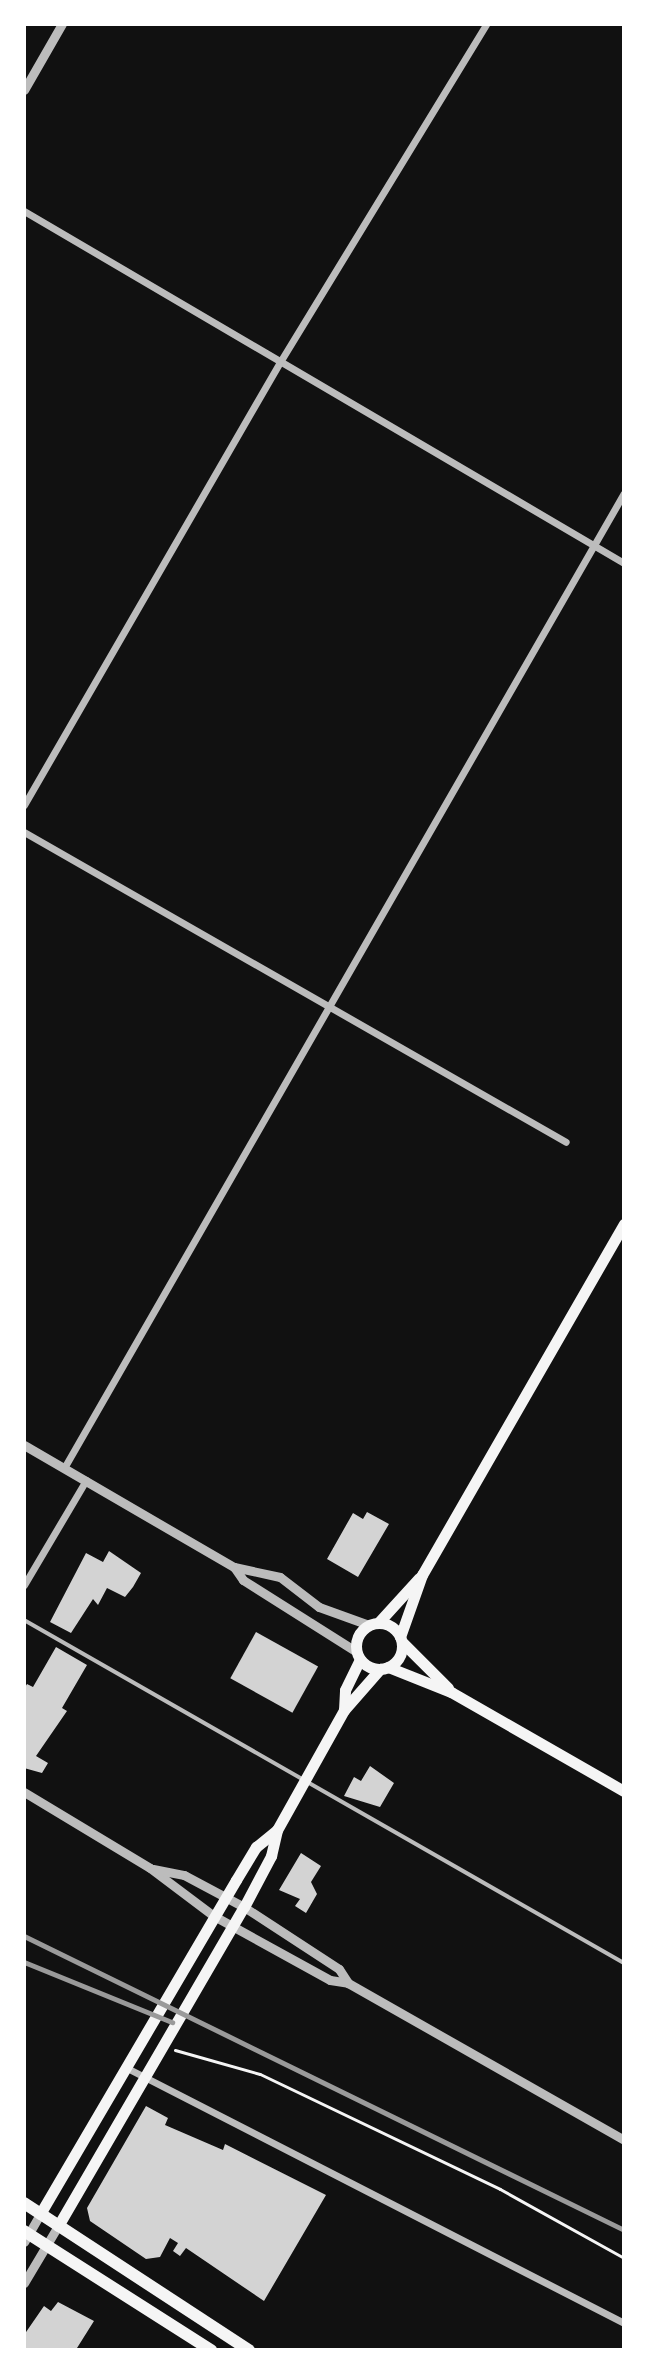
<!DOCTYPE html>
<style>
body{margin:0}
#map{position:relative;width:648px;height:2374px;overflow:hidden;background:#111;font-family:"Golos Text",sans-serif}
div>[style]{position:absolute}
.building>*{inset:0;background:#d3d3d3;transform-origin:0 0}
.path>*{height:3px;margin:-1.5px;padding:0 1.5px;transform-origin:1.5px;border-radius:1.5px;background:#f5f5f5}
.service>*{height:4px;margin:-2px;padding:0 2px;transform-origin:2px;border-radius:2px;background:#bcbcbc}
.minor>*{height:7px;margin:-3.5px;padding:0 3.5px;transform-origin:3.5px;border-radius:3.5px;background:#bcbcbc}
.tertiary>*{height:9px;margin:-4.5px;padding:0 4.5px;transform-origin:4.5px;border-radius:4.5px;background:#bcbcbc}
.secondary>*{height:11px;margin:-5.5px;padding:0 5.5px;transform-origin:5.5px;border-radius:5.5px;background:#f5f5f5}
.secondary>.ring{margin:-5.5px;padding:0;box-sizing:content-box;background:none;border:11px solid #f5f5f5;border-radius:50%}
.trunk>*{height:12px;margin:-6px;padding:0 6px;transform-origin:6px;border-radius:6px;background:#f5f5f5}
.rail>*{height:5px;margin:-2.5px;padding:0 2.5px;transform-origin:2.5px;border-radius:2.5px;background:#9a9a9a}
span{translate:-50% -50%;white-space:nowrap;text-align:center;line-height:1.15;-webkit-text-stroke:6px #fff;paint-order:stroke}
.frame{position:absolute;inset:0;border:26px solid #fff;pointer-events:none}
</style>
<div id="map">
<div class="building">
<div style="clip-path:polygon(367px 1512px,389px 1524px,358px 1577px,327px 1559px,353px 1513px,363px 1519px)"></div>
<div style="clip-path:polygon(109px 1551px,141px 1573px,133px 1587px,125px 1597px,107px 1588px,98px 1605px,93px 1599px,71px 1633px,50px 1622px,86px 1553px,103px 1562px)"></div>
<div style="left:256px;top:1632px;width:71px;height:53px;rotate:29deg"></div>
<div style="clip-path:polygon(56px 1647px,87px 1665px,62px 1708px,67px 1711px,36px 1756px,48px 1763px,42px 1773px,24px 1768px,24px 1689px,27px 1684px,33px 1687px)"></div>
<div style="clip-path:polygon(370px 1766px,394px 1783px,380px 1807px,344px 1796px,354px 1777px,361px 1781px)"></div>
<div style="clip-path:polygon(301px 1853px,321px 1866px,311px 1882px,317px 1894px,306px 1913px,295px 1906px,300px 1899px,279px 1890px)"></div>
<div style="clip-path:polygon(146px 2106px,168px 2118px,165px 2125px,223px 2150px,225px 2144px,326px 2195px,264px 2301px,186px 2248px,180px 2256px,173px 2251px,178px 2243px,170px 2238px,160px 2257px,146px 2259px,90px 2221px,87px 2208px)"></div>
<div style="clip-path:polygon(58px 2302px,94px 2321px,77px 2348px,24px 2350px,24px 2335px,44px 2306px,51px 2311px)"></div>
</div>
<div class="path">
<div style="left:175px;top:2050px;width:88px;rotate:15.8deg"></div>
<div style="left:260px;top:2074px;width:266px;rotate:25.6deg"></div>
<div style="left:500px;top:2189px;width:142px;rotate:29.1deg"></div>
</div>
<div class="service">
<div style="left:24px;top:1620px;width:691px;rotate:29.76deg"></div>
</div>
<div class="minor">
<div style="left:24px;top:211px;width:696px;rotate:30.4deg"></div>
<div style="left:24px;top:805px;width:512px;rotate:-59.98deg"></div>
<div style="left:280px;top:362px;width:396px;rotate:-58.6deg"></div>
<div style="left:24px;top:832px;width:624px;rotate:29.77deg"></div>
<div style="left:64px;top:1468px;width:1124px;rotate:-60.13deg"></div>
<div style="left:24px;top:1585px;width:122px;rotate:-59.4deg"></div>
<div style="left:127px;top:2068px;width:559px;rotate:27.16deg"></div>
</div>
<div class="tertiary">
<div style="left:24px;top:90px;width:76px;rotate:-60.1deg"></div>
<div style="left:24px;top:1445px;width:243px;rotate:30.2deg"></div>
<div style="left:234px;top:1567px;width:47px;rotate:12.3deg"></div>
<div style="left:280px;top:1577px;width:49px;rotate:37.6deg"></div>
<div style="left:319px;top:1607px;width:53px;rotate:19.8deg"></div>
<div style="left:234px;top:1567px;width:16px;rotate:55deg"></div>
<div style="left:243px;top:1580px;width:135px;rotate:32.3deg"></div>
<div style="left:24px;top:1792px;width:147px;rotate:31.1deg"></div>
<div style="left:150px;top:1868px;width:80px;rotate:36.9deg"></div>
<div style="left:214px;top:1916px;width:132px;rotate:28.9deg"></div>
<div style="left:330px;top:1980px;width:18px;rotate:9deg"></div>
<div style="left:348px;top:1983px;width:318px;rotate:29.6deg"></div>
<div style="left:153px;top:1869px;width:32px;rotate:11deg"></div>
<div style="left:184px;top:1875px;width:68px;rotate:28.1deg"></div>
<div style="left:244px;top:1907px;width:113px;rotate:33.1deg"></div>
<div style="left:339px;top:1969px;width:17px;rotate:57deg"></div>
<div style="left:24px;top:2242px;width:32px;rotate:-60deg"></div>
<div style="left:24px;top:2283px;width:66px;rotate:-59.2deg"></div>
</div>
<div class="secondary">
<div style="left:378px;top:1623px;width:61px;rotate:-47.7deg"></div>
<div class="ring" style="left:356px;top:1623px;width:35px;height:35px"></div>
<div style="left:400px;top:1637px;width:66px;rotate:-70.5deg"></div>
<div style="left:422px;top:1575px;width:405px;rotate:-60.1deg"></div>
<div style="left:402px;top:1642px;width:65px;rotate:45deg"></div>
<div style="left:388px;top:1667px;width:68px;rotate:21.6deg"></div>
<div style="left:451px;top:1692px;width:199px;rotate:29.8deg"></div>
<div style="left:344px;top:1710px;width:20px;rotate:-87deg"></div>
<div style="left:345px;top:1690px;width:34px;rotate:-64deg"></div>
<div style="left:40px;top:2214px;width:387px;rotate:-59.6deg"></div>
<div style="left:236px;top:1880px;width:39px;rotate:-59deg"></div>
<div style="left:256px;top:1847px;width:26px;rotate:-39deg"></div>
<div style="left:58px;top:2226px;width:369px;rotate:-59.8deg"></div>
<div style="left:244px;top:1907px;width:58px;rotate:-62.1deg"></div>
<div style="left:271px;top:1856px;width:27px;rotate:-77deg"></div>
<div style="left:277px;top:1830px;width:137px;rotate:-60.8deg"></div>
<div style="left:344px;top:1710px;width:55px;rotate:-48.7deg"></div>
</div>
<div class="trunk">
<div style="left:24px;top:2203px;width:269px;rotate:33.2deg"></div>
<div style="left:24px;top:2231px;width:222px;rotate:32.5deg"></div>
</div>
<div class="rail">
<div style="left:24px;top:1936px;width:668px;rotate:26.1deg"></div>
<div style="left:24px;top:1962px;width:160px;rotate:22.1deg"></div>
</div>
<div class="frame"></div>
</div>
